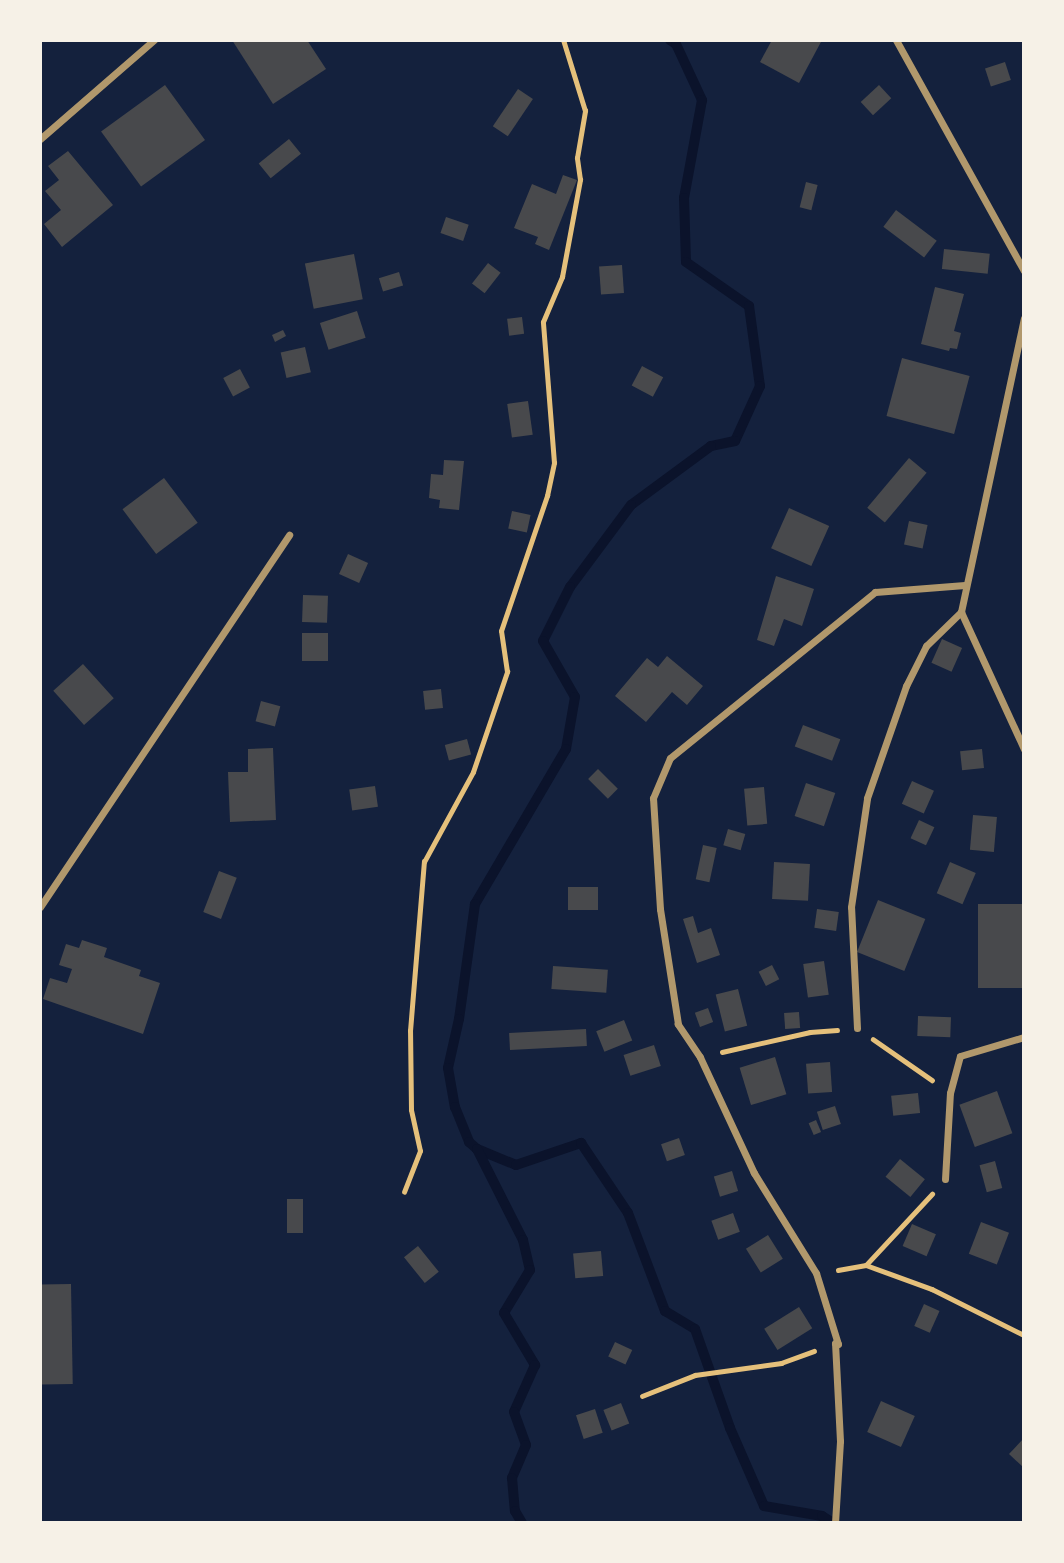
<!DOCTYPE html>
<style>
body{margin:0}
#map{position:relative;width:1064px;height:1563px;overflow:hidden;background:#14213d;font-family:Karla,sans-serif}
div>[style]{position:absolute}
.stream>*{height:10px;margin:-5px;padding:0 5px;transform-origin:5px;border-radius:5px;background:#0b132b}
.building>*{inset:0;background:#48494c;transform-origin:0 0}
.path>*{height:4.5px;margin:-2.25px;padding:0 2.25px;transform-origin:2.25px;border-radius:2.25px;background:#e5c07b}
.minor>*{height:7px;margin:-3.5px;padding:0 3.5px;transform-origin:3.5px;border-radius:3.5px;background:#b1986c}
span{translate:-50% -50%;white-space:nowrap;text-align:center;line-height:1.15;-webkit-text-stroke:7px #f6f1e7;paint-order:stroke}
.frame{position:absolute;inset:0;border:42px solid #f6f1e7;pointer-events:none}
</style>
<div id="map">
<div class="stream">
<div style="left:670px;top:40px;width:7px;rotate:34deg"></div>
<div style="left:676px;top:44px;width:62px;rotate:65.1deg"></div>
<div style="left:702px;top:100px;width:100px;rotate:100.4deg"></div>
<div style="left:684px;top:198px;width:64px;rotate:88.2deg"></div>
<div style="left:686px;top:262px;width:77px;rotate:34.9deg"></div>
<div style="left:749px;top:306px;width:81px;rotate:82.2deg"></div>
<div style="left:760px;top:386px;width:60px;rotate:114.4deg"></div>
<div style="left:735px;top:441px;width:25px;rotate:168deg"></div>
<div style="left:711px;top:446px;width:99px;rotate:143.6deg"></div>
<div style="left:631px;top:505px;width:102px;rotate:126.6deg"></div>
<div style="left:570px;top:587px;width:60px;rotate:116.6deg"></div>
<div style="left:543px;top:641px;width:64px;rotate:60.3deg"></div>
<div style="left:575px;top:697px;width:53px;rotate:99.8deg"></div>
<div style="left:566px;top:749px;width:180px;rotate:120.4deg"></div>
<div style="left:475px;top:904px;width:116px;rotate:97.9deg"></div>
<div style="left:459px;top:1019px;width:50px;rotate:102.7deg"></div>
<div style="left:448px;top:1068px;width:40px;rotate:80deg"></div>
<div style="left:455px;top:1107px;width:38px;rotate:68deg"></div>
<div style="left:469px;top:1142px;width:11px;rotate:41deg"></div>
<div style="left:477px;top:1149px;width:42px;rotate:22.3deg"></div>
<div style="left:516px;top:1165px;width:69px;rotate:-18.7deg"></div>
<div style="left:581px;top:1143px;width:84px;rotate:56.1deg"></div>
<div style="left:628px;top:1213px;width:105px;rotate:69.3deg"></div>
<div style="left:665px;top:1311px;width:35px;rotate:31deg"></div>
<div style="left:695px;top:1329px;width:105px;rotate:70.5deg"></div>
<div style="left:730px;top:1428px;width:85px;rotate:66.4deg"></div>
<div style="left:764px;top:1506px;width:59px;rotate:9.8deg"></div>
<div style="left:822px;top:1516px;width:13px;rotate:32deg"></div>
<div style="left:477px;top:1149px;width:102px;rotate:63.2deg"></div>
<div style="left:523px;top:1240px;width:31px;rotate:77deg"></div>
<div style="left:530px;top:1270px;width:50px;rotate:121.2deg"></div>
<div style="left:504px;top:1313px;width:61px;rotate:59.2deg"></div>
<div style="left:535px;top:1365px;width:51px;rotate:114.1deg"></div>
<div style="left:514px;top:1412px;width:35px;rotate:70deg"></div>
<div style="left:526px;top:1445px;width:36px;rotate:113deg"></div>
<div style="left:512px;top:1478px;width:33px;rotate:85deg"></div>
<div style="left:515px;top:1511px;width:14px;rotate:60deg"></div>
</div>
<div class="building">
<div style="clip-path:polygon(232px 40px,307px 40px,326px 69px,273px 104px)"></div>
<div style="clip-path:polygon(772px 40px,822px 40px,799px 83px,760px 62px)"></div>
<div style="left:1005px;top:62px;width:19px;height:21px;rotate:72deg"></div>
<div style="left:165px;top:85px;width:68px;height:79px;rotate:54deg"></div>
<div style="left:879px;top:85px;width:18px;height:25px;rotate:47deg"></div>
<div style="left:518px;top:89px;width:18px;height:45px;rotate:34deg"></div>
<div style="left:289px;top:139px;width:19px;height:39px;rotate:51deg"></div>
<div style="clip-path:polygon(68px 151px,113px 205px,62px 247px,44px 224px,61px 210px,45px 191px,59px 180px,48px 166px)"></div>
<div style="clip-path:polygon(563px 175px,577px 180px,549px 250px,535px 244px,538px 237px,514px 228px,532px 184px,556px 194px)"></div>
<div style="left:806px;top:182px;width:12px;height:26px;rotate:14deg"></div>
<div style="left:896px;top:210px;width:51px;height:21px;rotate:37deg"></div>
<div style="left:446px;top:217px;width:24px;height:17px;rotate:19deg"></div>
<div style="left:944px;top:249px;width:46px;height:20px;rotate:6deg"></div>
<div style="left:354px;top:254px;width:46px;height:50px;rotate:79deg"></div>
<div style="left:488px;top:263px;width:16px;height:26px;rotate:38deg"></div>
<div style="left:622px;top:265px;width:28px;height:23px;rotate:86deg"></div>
<div style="left:399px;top:272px;width:14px;height:21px;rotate:73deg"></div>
<div style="clip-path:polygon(935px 287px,964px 294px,954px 331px,961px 333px,957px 349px,950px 348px,949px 351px,921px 344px)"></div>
<div style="left:357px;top:311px;width:28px;height:39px;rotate:72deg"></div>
<div style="left:522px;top:317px;width:17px;height:15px;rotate:83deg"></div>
<div style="clip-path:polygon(283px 330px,286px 336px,275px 342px,272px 335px)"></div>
<div style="left:305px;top:347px;width:26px;height:25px;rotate:77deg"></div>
<div style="left:902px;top:358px;width:70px;height:60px;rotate:15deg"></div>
<div style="left:642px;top:366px;width:24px;height:22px;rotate:28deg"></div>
<div style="left:240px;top:369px;width:21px;height:19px;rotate:62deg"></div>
<div style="left:528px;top:401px;width:34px;height:21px;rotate:82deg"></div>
<div style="left:909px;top:458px;width:23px;height:65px;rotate:40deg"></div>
<div style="clip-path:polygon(444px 460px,464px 461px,459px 510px,439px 508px,440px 500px,429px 498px,431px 474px,443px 475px)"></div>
<div style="left:164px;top:478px;width:56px;height:52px;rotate:53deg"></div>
<div style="left:789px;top:508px;width:44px;height:44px;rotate:24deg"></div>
<div style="left:512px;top:511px;width:19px;height:18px;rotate:12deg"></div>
<div style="left:909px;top:521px;width:19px;height:24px;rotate:12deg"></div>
<div style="left:348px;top:554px;width:22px;height:22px;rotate:24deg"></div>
<div style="clip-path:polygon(776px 576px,814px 589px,802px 626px,784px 619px,774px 646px,757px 640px)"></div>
<div style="left:303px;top:595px;width:25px;height:27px;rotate:2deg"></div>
<div style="left:328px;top:633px;width:28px;height:26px;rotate:90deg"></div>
<div style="left:942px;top:639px;width:22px;height:26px;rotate:24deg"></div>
<div style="clip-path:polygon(667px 656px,703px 686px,687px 705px,672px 692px,646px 722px,615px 696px,647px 658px,658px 667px)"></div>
<div style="left:83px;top:664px;width:46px;height:40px;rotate:48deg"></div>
<div style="left:441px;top:689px;width:19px;height:18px;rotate:84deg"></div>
<div style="left:261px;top:701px;width:20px;height:21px;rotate:15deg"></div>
<div style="left:803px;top:725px;width:40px;height:23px;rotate:21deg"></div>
<div style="left:467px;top:739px;width:16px;height:23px;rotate:75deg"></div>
<div style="clip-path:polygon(273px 748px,276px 820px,230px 822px,228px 772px,248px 772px,248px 749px)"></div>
<div style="left:982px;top:749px;width:19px;height:22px;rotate:84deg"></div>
<div style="left:598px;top:769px;width:28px;height:14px;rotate:45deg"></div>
<div style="left:912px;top:781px;width:24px;height:25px;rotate:24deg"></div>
<div style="left:806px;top:783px;width:31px;height:35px;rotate:19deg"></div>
<div style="left:375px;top:786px;width:21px;height:26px;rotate:82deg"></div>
<div style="left:764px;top:787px;width:37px;height:20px;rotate:85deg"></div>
<div style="left:973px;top:815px;width:24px;height:35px;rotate:5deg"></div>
<div style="left:919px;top:820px;width:17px;height:20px;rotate:25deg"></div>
<div style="left:728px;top:829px;width:18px;height:17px;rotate:16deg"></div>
<div style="left:703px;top:845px;width:14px;height:35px;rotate:12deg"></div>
<div style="left:774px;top:862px;width:36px;height:37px;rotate:3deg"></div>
<div style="left:950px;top:862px;width:28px;height:34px;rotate:23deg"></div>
<div style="left:219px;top:871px;width:19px;height:44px;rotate:21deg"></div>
<div style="left:568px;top:887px;width:30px;height:23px"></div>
<div style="left:878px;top:900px;width:51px;height:56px;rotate:22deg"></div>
<div style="left:1024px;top:904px;width:84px;height:46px;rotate:90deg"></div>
<div style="left:817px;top:909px;width:22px;height:19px;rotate:8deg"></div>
<div style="clip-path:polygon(693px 916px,698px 933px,711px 928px,720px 955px,697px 963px,683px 919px)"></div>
<div style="clip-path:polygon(82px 940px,107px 948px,104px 957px,141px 970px,139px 976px,160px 983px,143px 1034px,43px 999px,50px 978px,67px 983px,72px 969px,59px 965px,66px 944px,79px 948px)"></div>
<div style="left:824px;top:961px;width:34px;height:21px;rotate:82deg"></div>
<div style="left:772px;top:965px;width:16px;height:15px;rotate:63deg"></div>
<div style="left:553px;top:966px;width:55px;height:23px;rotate:4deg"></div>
<div style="left:738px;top:989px;width:38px;height:23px;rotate:76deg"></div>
<div style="left:708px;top:1008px;width:15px;height:14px;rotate:70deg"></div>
<div style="left:799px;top:1012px;width:16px;height:15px;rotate:86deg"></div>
<div style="left:918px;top:1016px;width:33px;height:20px;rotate:2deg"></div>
<div style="left:624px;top:1020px;width:22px;height:30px;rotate:68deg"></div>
<div style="left:586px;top:1029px;width:17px;height:77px;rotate:87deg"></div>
<div style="left:654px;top:1045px;width:22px;height:32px;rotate:72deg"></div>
<div style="left:775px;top:1057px;width:39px;height:37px;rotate:73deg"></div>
<div style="left:830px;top:1062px;width:30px;height:24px;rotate:86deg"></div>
<div style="left:997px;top:1091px;width:45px;height:40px;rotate:70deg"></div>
<div style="left:918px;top:1093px;width:20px;height:27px;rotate:84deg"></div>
<div style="left:835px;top:1106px;width:19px;height:19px;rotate:72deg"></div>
<div style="left:816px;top:1120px;width:13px;height:8px;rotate:67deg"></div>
<div style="left:679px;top:1138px;width:18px;height:19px;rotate:71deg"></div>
<div style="left:900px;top:1159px;width:32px;height:23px;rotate:39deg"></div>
<div style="left:995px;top:1161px;width:28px;height:16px;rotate:75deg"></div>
<div style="left:732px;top:1171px;width:21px;height:19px;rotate:73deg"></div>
<div style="left:287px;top:1199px;width:16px;height:34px"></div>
<div style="left:733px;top:1213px;width:20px;height:23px;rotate:70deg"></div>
<div style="left:981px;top:1222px;width:30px;height:34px;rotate:21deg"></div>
<div style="left:912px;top:1224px;width:26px;height:24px;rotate:23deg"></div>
<div style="left:768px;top:1235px;width:28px;height:26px;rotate:58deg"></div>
<div style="left:418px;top:1246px;width:33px;height:18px;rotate:51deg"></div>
<div style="left:601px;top:1251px;width:25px;height:28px;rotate:85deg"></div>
<div style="left:71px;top:1284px;width:100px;height:31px;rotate:89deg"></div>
<div style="left:924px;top:1304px;width:17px;height:24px;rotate:24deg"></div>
<div style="left:799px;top:1307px;width:25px;height:41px;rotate:58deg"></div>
<div style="left:615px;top:1342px;width:19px;height:16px;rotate:25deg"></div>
<div style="left:881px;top:1401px;width:37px;height:34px;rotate:24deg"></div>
<div style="left:621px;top:1403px;width:22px;height:19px;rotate:68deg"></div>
<div style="left:595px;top:1409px;width:25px;height:20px;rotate:72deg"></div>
<div style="clip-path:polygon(1024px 1438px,1024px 1468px,1009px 1454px)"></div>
</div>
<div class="path">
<div style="left:873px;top:1039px;width:72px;rotate:34.8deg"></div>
<div style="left:722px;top:1052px;width:90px;rotate:-12.8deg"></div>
<div style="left:810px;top:1032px;width:27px;rotate:-4deg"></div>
<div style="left:404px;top:1192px;width:44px;rotate:-68.7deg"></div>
<div style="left:420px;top:1151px;width:42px;rotate:-102.4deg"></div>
<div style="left:411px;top:1110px;width:79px;rotate:-90.7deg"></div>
<div style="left:410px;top:1031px;width:170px;rotate:-85.3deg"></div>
<div style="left:424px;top:862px;width:102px;rotate:-61.4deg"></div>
<div style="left:473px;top:772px;width:106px;rotate:-71.2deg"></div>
<div style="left:507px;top:672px;width:41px;rotate:-98.3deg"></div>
<div style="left:501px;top:631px;width:143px;rotate:-71.2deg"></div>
<div style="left:547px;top:496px;width:34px;rotate:-78deg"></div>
<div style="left:554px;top:463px;width:141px;rotate:-94.5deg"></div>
<div style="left:543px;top:322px;width:49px;rotate:-67.1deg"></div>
<div style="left:562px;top:277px;width:99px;rotate:-79.5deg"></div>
<div style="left:580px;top:180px;width:22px;rotate:-98deg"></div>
<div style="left:577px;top:158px;width:48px;rotate:-80.3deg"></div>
<div style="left:585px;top:111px;width:74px;rotate:-107.2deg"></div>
<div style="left:866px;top:1265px;width:97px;rotate:-47.1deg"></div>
<div style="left:838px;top:1270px;width:28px;rotate:-10deg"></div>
<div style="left:866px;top:1265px;width:70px;rotate:20deg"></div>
<div style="left:932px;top:1289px;width:103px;rotate:26.6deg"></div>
<div style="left:642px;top:1396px;width:57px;rotate:-21.6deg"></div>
<div style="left:695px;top:1375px;width:87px;rotate:-7.9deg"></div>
<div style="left:781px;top:1363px;width:35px;rotate:-20deg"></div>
</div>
<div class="minor">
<div style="left:896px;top:40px;width:264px;rotate:61deg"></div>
<div style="left:40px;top:139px;width:151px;rotate:-41deg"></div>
<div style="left:1024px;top:318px;width:301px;rotate:102.1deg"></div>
<div style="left:961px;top:612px;width:151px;rotate:65.3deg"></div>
<div style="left:40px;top:907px;width:448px;rotate:-56.2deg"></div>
<div style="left:857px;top:1028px;width:121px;rotate:-92.8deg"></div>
<div style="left:851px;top:907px;width:110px;rotate:-81.6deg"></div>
<div style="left:867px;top:798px;width:119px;rotate:-70.8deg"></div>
<div style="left:906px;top:686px;width:45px;rotate:-63.4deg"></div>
<div style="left:926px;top:646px;width:49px;rotate:-44.2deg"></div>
<div style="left:945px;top:1179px;width:86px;rotate:-86.7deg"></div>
<div style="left:950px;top:1093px;width:38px;rotate:-75deg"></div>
<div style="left:960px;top:1056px;width:67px;rotate:-16.5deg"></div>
<div style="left:835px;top:1523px;width:82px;rotate:-86.5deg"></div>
<div style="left:840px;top:1441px;width:98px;rotate:-92.9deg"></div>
<div style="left:835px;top:1343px;width:3px;rotate:18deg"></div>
<div style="left:838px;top:1344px;width:74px;rotate:-107.2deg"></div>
<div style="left:816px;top:1273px;width:118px;rotate:-121.8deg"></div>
<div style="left:754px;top:1173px;width:128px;rotate:-115deg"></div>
<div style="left:700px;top:1057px;width:40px;rotate:-124deg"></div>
<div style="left:678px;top:1024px;width:116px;rotate:-98.9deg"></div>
<div style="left:660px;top:909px;width:111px;rotate:-93.6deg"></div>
<div style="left:653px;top:798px;width:43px;rotate:-67deg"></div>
<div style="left:670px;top:758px;width:264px;rotate:-39deg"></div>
<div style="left:875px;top:592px;width:90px;rotate:-4.4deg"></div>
</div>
<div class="frame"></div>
</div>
